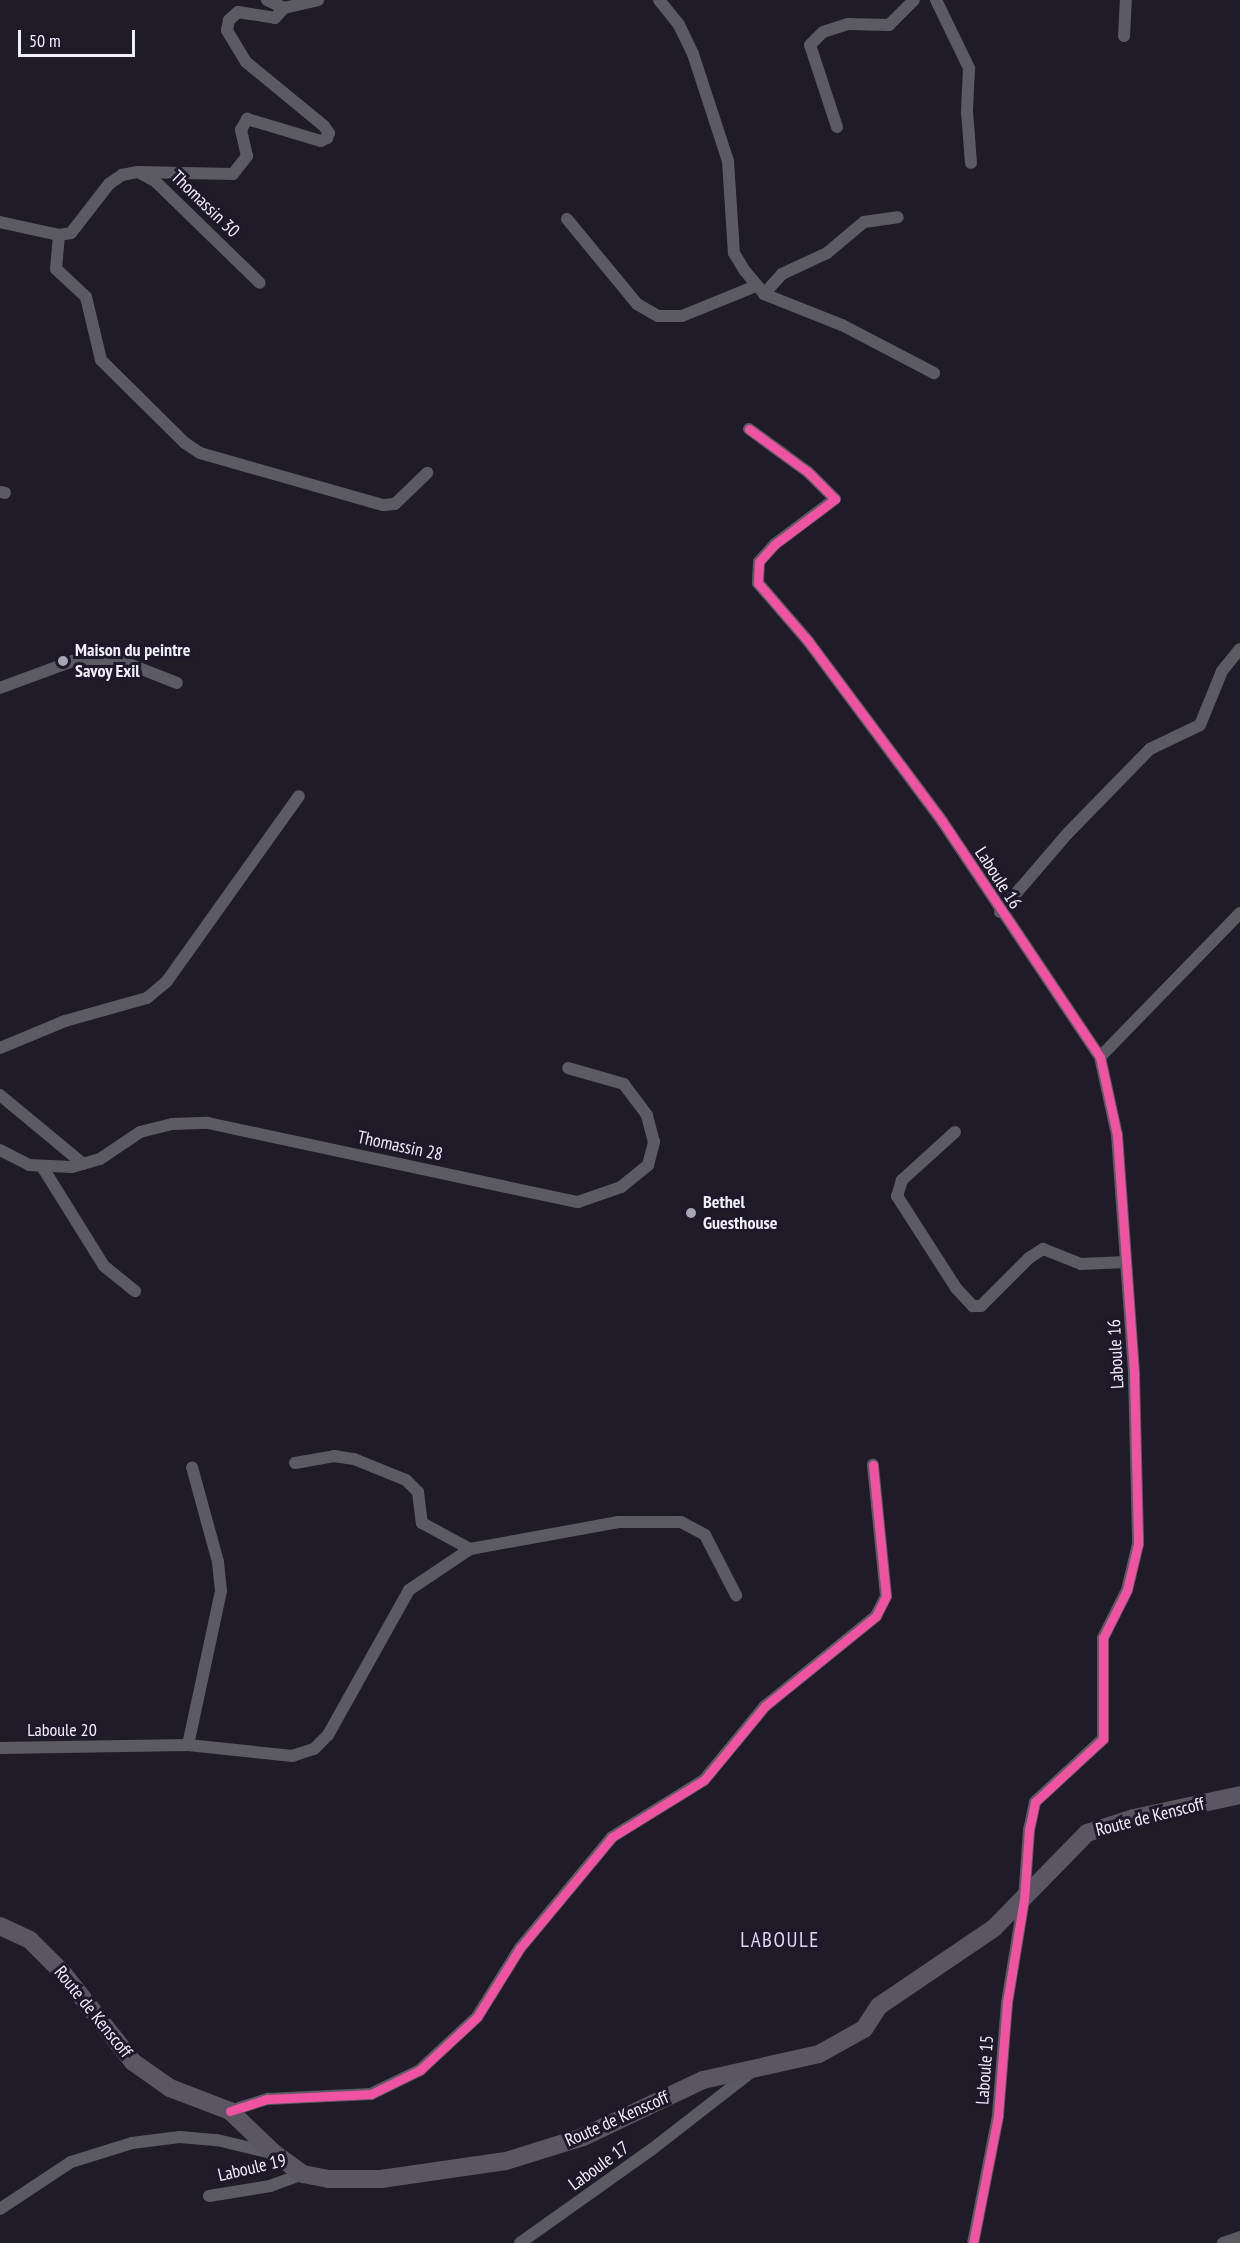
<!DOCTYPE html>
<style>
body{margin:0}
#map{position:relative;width:1240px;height:2243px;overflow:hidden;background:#1f1c27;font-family:"PT Sans Narrow",sans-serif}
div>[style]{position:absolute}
.minor>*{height:12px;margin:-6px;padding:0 6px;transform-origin:6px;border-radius:6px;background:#5c5a62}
.secondary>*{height:18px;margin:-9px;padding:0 9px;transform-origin:9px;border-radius:9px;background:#5a5662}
.cycleway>*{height:9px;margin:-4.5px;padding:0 4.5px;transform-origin:4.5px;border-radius:4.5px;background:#f153a3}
.dots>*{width:16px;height:16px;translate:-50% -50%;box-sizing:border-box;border:3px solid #1e182b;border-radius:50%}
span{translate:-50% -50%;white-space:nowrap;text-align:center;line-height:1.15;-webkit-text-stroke:6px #1e182b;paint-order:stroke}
.street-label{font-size:18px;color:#f2effd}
.poi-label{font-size:18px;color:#f2effd;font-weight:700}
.left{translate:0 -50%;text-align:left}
.quarter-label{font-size:21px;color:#ddd7f2;letter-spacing:1.5px}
.scale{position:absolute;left:18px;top:30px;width:117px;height:27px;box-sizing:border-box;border:3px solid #f2effd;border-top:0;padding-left:8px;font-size:18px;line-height:21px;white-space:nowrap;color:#f2effd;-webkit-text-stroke:4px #1e182b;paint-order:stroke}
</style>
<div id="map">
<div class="minor">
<div style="left:267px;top:0;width:19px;rotate:25deg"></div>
<div style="left:659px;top:0;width:32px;rotate:51deg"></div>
<div style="left:679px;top:25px;width:32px;rotate:64deg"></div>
<div style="left:693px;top:54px;width:113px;rotate:71.9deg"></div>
<div style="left:728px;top:161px;width:92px;rotate:86.3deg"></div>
<div style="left:734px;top:253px;width:21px;rotate:59deg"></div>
<div style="left:745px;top:271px;width:30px;rotate:50deg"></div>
<div style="left:764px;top:294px;width:84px;rotate:21.7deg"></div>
<div style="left:842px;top:325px;width:104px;rotate:27.6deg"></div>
<div style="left:936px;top:0;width:76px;rotate:64.1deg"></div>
<div style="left:969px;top:68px;width:43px;rotate:92.7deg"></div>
<div style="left:967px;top:111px;width:52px;rotate:85.6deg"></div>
<div style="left:1124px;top:36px;width:36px;rotate:-87deg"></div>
<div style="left:837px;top:127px;width:86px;rotate:-108.2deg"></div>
<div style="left:810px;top:45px;width:18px;rotate:-45deg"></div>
<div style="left:823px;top:32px;width:26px;rotate:-18deg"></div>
<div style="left:848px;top:24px;width:41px;rotate:1.4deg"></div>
<div style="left:889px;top:25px;width:35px;rotate:-45deg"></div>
<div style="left:138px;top:172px;width:95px;rotate:1.2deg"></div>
<div style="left:233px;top:174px;width:23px;rotate:-52deg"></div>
<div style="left:247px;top:156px;width:27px;rotate:-103deg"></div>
<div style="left:241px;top:130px;width:13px;rotate:-61deg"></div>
<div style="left:247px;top:119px;width:77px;rotate:16.6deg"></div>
<div style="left:321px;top:141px;width:7px;rotate:-27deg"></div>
<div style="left:327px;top:138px;width:5px;rotate:-68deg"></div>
<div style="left:329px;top:133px;width:9px;rotate:-126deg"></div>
<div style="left:324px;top:126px;width:101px;rotate:-140.6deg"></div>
<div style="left:246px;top:62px;width:37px;rotate:-121deg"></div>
<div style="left:227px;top:30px;width:10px;rotate:-79deg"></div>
<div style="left:229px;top:20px;width:12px;rotate:-42deg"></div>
<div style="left:238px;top:12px;width:37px;rotate:9deg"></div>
<div style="left:275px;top:18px;width:13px;rotate:-48deg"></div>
<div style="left:284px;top:8px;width:35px;rotate:-13deg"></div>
<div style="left:567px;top:219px;width:110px;rotate:50.5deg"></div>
<div style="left:637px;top:304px;width:24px;rotate:30deg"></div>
<div style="left:658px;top:316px;width:24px"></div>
<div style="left:682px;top:316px;width:80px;rotate:-22.1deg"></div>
<div style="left:0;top:222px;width:60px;rotate:12.4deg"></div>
<div style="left:59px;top:235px;width:12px;rotate:-9deg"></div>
<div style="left:71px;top:233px;width:62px;rotate:-52.2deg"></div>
<div style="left:109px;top:184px;width:16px;rotate:-35deg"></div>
<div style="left:122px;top:175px;width:16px;rotate:-11deg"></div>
<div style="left:138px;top:172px;width:19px;rotate:28deg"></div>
<div style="left:155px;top:181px;width:146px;rotate:44.2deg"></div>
<div style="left:59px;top:235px;width:34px;rotate:95deg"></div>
<div style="left:56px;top:269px;width:41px;rotate:43deg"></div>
<div style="left:86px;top:297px;width:65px;rotate:76.6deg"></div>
<div style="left:101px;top:360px;width:118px;rotate:44.7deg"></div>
<div style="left:185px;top:443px;width:18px;rotate:34deg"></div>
<div style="left:200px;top:453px;width:190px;rotate:15.9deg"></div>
<div style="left:383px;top:505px;width:12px;rotate:-5deg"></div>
<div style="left:395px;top:504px;width:45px;rotate:-44.1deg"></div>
<div style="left:764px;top:294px;width:27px;rotate:-48deg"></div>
<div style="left:782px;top:274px;width:50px;rotate:-25deg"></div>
<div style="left:827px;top:253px;width:48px;rotate:-40deg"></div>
<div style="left:864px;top:222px;width:34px;rotate:-8deg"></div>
<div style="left:749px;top:429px;width:73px;rotate:36.1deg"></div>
<div style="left:808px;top:472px;width:38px;rotate:45deg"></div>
<div style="left:835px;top:499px;width:75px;rotate:143.1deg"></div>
<div style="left:775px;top:544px;width:24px;rotate:132deg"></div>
<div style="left:759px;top:562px;width:21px;rotate:93deg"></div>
<div style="left:758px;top:583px;width:77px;rotate:49.2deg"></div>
<div style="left:808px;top:641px;width:224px;rotate:53.3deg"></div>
<div style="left:942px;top:821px;width:284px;rotate:56.2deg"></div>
<div style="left:1100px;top:1057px;width:80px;rotate:77.7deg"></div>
<div style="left:1117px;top:1135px;width:241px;rotate:85.9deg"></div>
<div style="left:1134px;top:1375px;width:169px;rotate:88.6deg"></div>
<div style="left:1138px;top:1544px;width:47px;rotate:103.4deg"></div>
<div style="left:1127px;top:1590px;width:54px;rotate:116.6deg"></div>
<div style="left:1103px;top:1638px;width:101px;rotate:90deg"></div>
<div style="left:1103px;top:1739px;width:93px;rotate:137.2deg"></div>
<div style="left:1035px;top:1802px;width:29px;rotate:102deg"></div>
<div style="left:1029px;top:1830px;width:69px;rotate:94.1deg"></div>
<div style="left:1024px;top:1899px;width:105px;rotate:99.3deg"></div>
<div style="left:1007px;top:2003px;width:113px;rotate:94.6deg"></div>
<div style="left:998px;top:2116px;width:129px;rotate:101.1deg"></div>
<div style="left:0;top:492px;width:5px;rotate:11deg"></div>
<div style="left:0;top:688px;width:83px;rotate:-20.4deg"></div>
<div style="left:78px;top:659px;width:43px;rotate:2.7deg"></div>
<div style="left:121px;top:661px;width:60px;rotate:21.4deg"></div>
<div style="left:1000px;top:912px;width:103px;rotate:-49.3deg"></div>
<div style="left:1067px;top:834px;width:119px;rotate:-45.7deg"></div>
<div style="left:1150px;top:749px;width:55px;rotate:-25.6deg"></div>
<div style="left:1200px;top:725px;width:58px;rotate:-67.8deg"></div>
<div style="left:1222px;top:671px;width:28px;rotate:-51deg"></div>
<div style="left:0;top:1048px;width:70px;rotate:-22.6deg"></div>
<div style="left:65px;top:1021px;width:85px;rotate:-15.7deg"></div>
<div style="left:147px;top:998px;width:26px;rotate:-40deg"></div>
<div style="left:167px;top:981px;width:227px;rotate:-54.5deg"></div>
<div style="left:1100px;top:1057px;width:201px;rotate:-45.8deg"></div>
<div style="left:0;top:1095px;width:108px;rotate:39.7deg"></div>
<div style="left:955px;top:1132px;width:72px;rotate:137.8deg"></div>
<div style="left:902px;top:1180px;width:17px;rotate:107deg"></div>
<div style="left:897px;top:1196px;width:109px;rotate:57.3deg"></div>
<div style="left:956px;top:1288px;width:25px;rotate:47deg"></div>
<div style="left:973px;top:1306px;width:8px"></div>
<div style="left:981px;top:1306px;width:68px;rotate:-45deg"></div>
<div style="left:1029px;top:1258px;width:17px;rotate:-33deg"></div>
<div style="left:1043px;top:1249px;width:41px;rotate:21.5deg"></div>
<div style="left:1081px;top:1264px;width:45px;rotate:-2.5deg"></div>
<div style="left:0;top:1150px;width:33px;rotate:27deg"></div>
<div style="left:29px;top:1165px;width:43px;rotate:2.7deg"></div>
<div style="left:72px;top:1167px;width:29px;rotate:-16deg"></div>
<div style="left:100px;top:1159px;width:48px;rotate:-34deg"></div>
<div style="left:140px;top:1132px;width:33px;rotate:-14deg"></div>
<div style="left:172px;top:1124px;width:36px;rotate:-2deg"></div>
<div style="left:208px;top:1123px;width:378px;rotate:12.1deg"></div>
<div style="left:578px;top:1202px;width:46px;rotate:-19.2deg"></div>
<div style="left:621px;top:1187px;width:35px;rotate:-39deg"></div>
<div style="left:648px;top:1165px;width:24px;rotate:-75deg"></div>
<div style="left:654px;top:1142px;width:28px;rotate:-105deg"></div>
<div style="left:647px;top:1115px;width:39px;rotate:-127deg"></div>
<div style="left:624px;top:1084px;width:58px;rotate:-164.1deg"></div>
<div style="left:43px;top:1168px;width:115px;rotate:58.1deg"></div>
<div style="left:104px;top:1266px;width:40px;rotate:39deg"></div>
<div style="left:295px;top:1463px;width:40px;rotate:-10deg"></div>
<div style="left:334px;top:1456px;width:20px;rotate:9deg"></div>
<div style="left:354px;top:1459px;width:56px;rotate:22deg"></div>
<div style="left:406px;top:1480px;width:17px;rotate:45deg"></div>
<div style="left:418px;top:1492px;width:31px;rotate:83deg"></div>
<div style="left:422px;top:1523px;width:55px;rotate:28.4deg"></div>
<div style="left:188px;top:1745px;width:157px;rotate:-77.9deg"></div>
<div style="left:221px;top:1591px;width:29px;rotate:-96deg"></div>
<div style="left:218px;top:1562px;width:98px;rotate:-105.3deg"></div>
<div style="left:0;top:1748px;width:188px;rotate:-0.9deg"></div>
<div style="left:188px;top:1745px;width:105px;rotate:6deg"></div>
<div style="left:292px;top:1756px;width:23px;rotate:-18deg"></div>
<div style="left:314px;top:1749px;width:20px;rotate:-45deg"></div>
<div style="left:328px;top:1735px;width:166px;rotate:-60.8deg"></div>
<div style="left:409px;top:1590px;width:73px;rotate:-33.9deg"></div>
<div style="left:470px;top:1549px;width:151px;rotate:-10.3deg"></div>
<div style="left:619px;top:1522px;width:62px"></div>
<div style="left:681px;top:1522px;width:27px;rotate:28deg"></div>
<div style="left:705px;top:1535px;width:68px;rotate:62.7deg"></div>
<div style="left:230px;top:2111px;width:40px;rotate:-18deg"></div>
<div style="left:268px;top:2099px;width:103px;rotate:-2.8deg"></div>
<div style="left:371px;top:2094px;width:55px;rotate:-26.1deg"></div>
<div style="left:420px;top:2070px;width:78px;rotate:-42.9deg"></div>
<div style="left:477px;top:2017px;width:81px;rotate:-58.1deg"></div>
<div style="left:520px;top:1948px;width:144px;rotate:-50.3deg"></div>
<div style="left:612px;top:1837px;width:108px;rotate:-31.8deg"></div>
<div style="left:704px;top:1780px;width:96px;rotate:-50.5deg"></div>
<div style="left:765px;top:1706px;width:143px;rotate:-39deg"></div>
<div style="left:876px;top:1616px;width:22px;rotate:-63deg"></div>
<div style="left:886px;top:1596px;width:132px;rotate:-95.7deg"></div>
<div style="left:209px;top:2196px;width:62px;rotate:-9.3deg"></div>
<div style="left:270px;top:2186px;width:35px;rotate:-20deg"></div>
<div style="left:0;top:2209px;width:85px;rotate:-33.5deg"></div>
<div style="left:71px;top:2162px;width:64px;rotate:-17.3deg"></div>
<div style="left:132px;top:2143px;width:48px;rotate:-7.1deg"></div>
<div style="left:180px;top:2137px;width:37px;rotate:5deg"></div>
<div style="left:217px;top:2140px;width:57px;rotate:13.3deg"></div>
<div style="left:520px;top:2243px;width:161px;rotate:-35.4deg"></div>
<div style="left:651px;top:2150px;width:125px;rotate:-37.9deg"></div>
<div style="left:1223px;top:2243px;width:18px;rotate:-19deg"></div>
</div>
<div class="secondary">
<div style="left:0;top:1926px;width:33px;rotate:25deg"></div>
<div style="left:30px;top:1940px;width:45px;rotate:45deg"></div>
<div style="left:62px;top:1972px;width:115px;rotate:51.7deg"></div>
<div style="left:133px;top:2062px;width:45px;rotate:35.1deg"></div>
<div style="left:170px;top:2088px;width:64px;rotate:21deg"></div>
<div style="left:230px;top:2111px;width:61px;rotate:43.7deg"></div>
<div style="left:274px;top:2153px;width:36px;rotate:36deg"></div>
<div style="left:303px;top:2174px;width:25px;rotate:11deg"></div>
<div style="left:328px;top:2179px;width:53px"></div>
<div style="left:381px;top:2179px;width:126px;rotate:-8.2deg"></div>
<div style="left:506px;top:2161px;width:81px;rotate:-17.3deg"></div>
<div style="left:583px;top:2137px;width:133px;rotate:-25.4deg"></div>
<div style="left:703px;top:2080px;width:119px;rotate:-12.6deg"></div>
<div style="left:819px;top:2054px;width:51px;rotate:-29.1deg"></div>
<div style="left:864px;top:2029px;width:27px;rotate:-57deg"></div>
<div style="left:879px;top:2006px;width:139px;rotate:-34.1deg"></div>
<div style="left:994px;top:1928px;width:133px;rotate:-45.6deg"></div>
<div style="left:1087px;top:1833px;width:49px;rotate:-17.7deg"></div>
<div style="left:1134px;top:1818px;width:108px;rotate:-12.2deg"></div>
</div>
<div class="cycleway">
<div style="left:749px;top:429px;width:73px;rotate:36.1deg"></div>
<div style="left:808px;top:472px;width:38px;rotate:45deg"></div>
<div style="left:835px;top:499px;width:75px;rotate:143.1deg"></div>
<div style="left:775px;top:544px;width:24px;rotate:132deg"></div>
<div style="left:759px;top:562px;width:21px;rotate:93deg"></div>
<div style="left:758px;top:583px;width:77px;rotate:49.2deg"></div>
<div style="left:808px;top:641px;width:224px;rotate:53.3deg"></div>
<div style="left:942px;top:821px;width:284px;rotate:56.2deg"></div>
<div style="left:1100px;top:1057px;width:80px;rotate:77.7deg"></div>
<div style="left:1117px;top:1135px;width:241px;rotate:85.9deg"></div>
<div style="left:1134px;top:1375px;width:169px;rotate:88.6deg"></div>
<div style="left:1138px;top:1544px;width:47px;rotate:103.4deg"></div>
<div style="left:1127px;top:1590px;width:54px;rotate:116.6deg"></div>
<div style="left:1103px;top:1638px;width:101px;rotate:90deg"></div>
<div style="left:1103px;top:1739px;width:93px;rotate:137.2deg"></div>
<div style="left:1035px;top:1802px;width:29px;rotate:102deg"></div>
<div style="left:1029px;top:1830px;width:69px;rotate:94.1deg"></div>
<div style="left:1024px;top:1899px;width:105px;rotate:99.3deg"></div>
<div style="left:1007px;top:2003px;width:113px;rotate:94.6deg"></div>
<div style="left:998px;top:2116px;width:129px;rotate:101.1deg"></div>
<div style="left:230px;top:2111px;width:40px;rotate:-18deg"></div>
<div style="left:268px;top:2099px;width:103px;rotate:-2.8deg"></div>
<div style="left:371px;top:2094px;width:55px;rotate:-26.1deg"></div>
<div style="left:420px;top:2070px;width:78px;rotate:-42.9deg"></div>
<div style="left:477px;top:2017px;width:81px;rotate:-58.1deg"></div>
<div style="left:520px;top:1948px;width:144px;rotate:-50.3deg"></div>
<div style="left:612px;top:1837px;width:108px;rotate:-31.8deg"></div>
<div style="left:704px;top:1780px;width:96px;rotate:-50.5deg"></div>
<div style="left:765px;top:1706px;width:143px;rotate:-39deg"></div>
<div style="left:876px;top:1616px;width:22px;rotate:-63deg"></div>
<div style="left:886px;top:1596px;width:132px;rotate:-95.7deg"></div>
</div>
<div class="dots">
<div style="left:63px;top:661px;background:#a8a5b2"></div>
<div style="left:691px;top:1213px;background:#a8a5b2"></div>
</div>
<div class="street-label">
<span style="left:205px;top:204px;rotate:44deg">Thomassin 30</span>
<span style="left:998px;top:878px;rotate:57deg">Laboule 16</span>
<span style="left:400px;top:1146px;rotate:12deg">Thomassin 28</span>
<span style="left:1116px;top:1354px;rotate:-93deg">Laboule 16</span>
<span style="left:62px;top:1730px">Laboule 20</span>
<span style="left:1150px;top:1817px;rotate:-14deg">Route de Kenscoff</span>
<span style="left:93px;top:2012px;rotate:51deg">Route de Kenscoff</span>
<span style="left:985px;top:2070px;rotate:-86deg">Laboule 15</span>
<span style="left:617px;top:2119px;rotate:-24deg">Route de Kenscoff</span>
<span style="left:599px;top:2166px;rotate:-36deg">Laboule 17</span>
<span style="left:252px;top:2168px;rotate:-13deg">Laboule 19</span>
</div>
<div class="poi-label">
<span class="left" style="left:75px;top:661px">Maison du peintre<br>Savoy Exil</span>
<span class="left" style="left:703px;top:1213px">Bethel<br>Guesthouse</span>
</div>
<div class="quarter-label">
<span style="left:780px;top:1940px">LABOULE</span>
</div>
<div class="scale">50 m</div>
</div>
